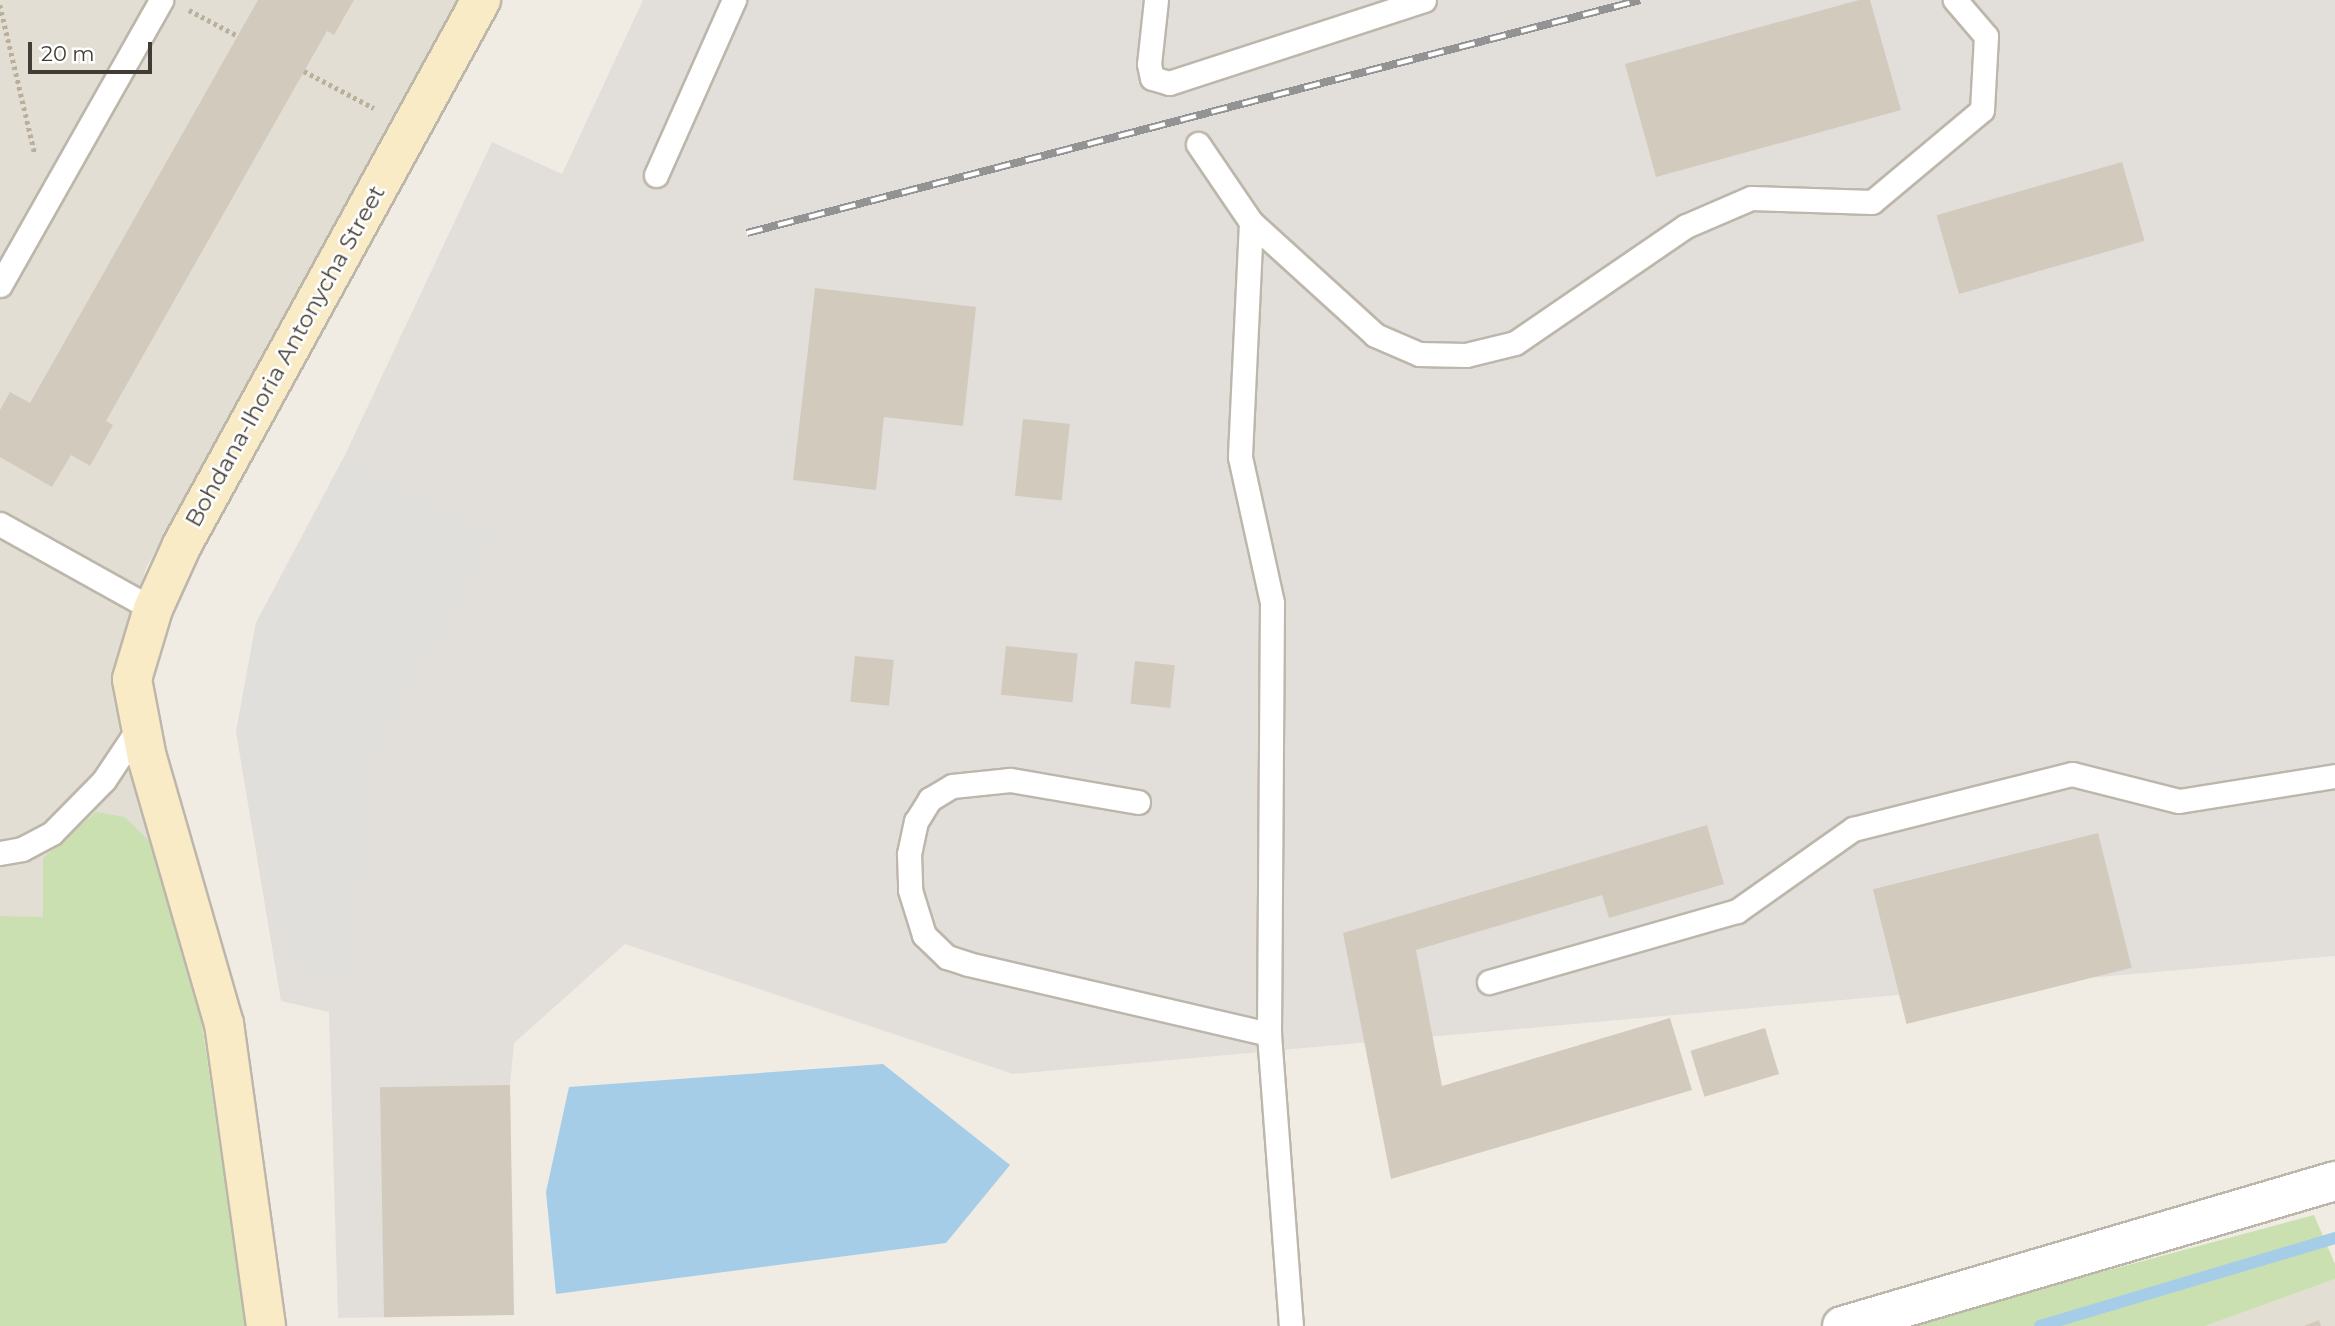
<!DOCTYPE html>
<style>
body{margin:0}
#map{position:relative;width:2335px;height:1326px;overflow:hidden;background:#f0ece4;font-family:Montserrat,sans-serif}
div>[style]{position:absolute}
.residential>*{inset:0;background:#e3ded3}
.industrial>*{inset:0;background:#e2ded9}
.green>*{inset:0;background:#cbe0b1}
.parking>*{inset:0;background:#e1dfdc}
.water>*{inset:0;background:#a6cde7}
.stream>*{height:12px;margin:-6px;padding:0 6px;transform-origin:6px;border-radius:6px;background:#a6cde7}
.building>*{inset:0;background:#d3cabe;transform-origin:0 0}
.path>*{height:4.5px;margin-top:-2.25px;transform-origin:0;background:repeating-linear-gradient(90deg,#baaf9b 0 3.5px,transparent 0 7px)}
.roads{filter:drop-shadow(2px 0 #bdb6ab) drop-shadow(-2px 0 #bdb6ab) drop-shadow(0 2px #bdb6ab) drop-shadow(0 -2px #bdb6ab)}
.lane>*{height:23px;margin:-11.5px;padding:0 11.5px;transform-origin:11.5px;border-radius:11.5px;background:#fff}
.street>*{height:38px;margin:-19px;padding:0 19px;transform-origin:19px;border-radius:19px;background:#fff}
.secondary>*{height:38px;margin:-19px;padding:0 19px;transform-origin:19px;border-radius:19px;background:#f8ebc6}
.rail>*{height:8px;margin-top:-4px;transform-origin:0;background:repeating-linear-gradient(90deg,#fff 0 16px,#939393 0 32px);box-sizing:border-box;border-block:2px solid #939393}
span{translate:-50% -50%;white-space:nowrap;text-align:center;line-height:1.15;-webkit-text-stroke:5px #fff;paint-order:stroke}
.street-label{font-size:23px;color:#413c35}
.scale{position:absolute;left:28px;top:42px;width:124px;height:32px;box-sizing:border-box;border:4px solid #413c35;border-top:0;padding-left:9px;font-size:21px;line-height:24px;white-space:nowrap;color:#413c35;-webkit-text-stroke:5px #fff;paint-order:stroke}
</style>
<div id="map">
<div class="residential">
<div style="clip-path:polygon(0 0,459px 0,146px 568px,116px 670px,170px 937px,0 1325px)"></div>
<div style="clip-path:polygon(2335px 1279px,2335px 1326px,2205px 1326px)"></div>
</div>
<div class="industrial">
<div style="clip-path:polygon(643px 0,2335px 0,2335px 956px,1013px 1074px,625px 944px,514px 1043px,510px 1085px,513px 1315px,338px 1318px,329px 1012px,281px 1001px,236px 732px,256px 623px,344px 457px,492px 142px,562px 174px)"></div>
</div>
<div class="green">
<div style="clip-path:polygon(96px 812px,125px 817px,156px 848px,202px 1024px,246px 1326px,0 1326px,0 916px,43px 917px,43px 858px)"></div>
<div style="clip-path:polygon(2314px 1215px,2335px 1264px,2335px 1279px,2205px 1326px,1901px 1326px)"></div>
</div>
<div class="parking">
<div style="clip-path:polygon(344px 457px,497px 536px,377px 746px,348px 972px,290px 966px,236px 732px,256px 623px)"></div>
</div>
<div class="water">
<div style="clip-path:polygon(883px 1064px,1010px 1165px,946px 1243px,556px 1294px,546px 1192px,569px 1087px)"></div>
</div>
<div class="stream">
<div style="left:2040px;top:1326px;width:308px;rotate:-16.6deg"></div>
</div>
<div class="building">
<div style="clip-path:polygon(258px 0,354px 0,334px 35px,327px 31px,106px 421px,113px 425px,90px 466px,71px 455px,52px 487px,0 457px,0 410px,10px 392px,30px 403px)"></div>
<div style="clip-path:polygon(1859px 0,1870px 0,1901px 110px,1656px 177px,1625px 64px)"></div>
<div style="left:2122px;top:162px;width:82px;height:193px;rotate:74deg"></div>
<div style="clip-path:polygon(815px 288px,976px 307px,963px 426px,884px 417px,876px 490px,793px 480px)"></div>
<div style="left:1023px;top:419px;width:47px;height:77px;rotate:6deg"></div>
<div style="left:1006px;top:646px;width:72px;height:49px;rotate:6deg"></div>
<div style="left:855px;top:656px;width:39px;height:46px;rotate:6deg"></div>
<div style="left:1135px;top:661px;width:40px;height:43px;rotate:6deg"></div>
<div style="clip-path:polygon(1707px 825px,1724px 884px,1609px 918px,1602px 895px,1416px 950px,1442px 1086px,1670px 1018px,1692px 1090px,1391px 1179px,1343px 933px)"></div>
<div style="left:2098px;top:833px;width:139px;height:232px;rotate:76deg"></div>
<div style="left:1765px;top:1028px;width:48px;height:78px;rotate:73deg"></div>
<div style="left:510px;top:1085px;width:230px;height:130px;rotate:89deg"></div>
<div style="clip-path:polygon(2319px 1320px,2321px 1326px,2304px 1326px)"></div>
</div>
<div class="path">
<div style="left:0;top:5px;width:153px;rotate:76.8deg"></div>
<div style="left:189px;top:10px;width:55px;rotate:28deg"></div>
<div style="left:304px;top:71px;width:79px;rotate:27.9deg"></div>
</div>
<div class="roads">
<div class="lane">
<div style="left:1156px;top:0;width:64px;rotate:96.2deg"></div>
<div style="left:1149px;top:64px;width:14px;rotate:78deg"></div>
<div style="left:1152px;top:78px;width:18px;rotate:16deg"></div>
<div style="left:1169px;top:83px;width:268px;rotate:-18deg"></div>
<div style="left:1198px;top:144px;width:94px;rotate:55.8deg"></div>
<div style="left:1251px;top:222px;width:235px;rotate:92.7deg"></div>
<div style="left:1240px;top:457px;width:149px;rotate:77.6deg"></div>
<div style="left:1272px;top:603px;width:431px;rotate:90.4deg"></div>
<div style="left:1269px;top:1034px;width:293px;rotate:85.7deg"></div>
<div style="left:656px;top:175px;width:192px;rotate:-66deg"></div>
<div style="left:1251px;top:222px;width:168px;rotate:42.3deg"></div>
<div style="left:1375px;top:335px;width:48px;rotate:23.4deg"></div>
<div style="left:1419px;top:354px;width:47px;rotate:1.2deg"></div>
<div style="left:1466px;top:355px;width:50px;rotate:-13.8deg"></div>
<div style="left:1515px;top:343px;width:207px;rotate:-34.4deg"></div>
<div style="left:1686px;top:226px;width:71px;rotate:-23.3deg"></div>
<div style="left:1751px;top:198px;width:121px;rotate:1.9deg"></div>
<div style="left:1872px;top:202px;width:143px;rotate:-39.9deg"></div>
<div style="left:1982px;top:110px;width:74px;rotate:-86.9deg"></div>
<div style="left:1986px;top:36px;width:48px;rotate:-130.7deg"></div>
<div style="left:0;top:285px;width:327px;rotate:-60.5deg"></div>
<div style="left:0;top:524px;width:175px;rotate:29.1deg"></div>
<div style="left:1138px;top:802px;width:130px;rotate:-170.2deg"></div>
<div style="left:1010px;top:780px;width:58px;rotate:174.1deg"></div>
<div style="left:952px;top:786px;width:26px;rotate:149deg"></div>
<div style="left:930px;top:799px;width:26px;rotate:122deg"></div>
<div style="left:916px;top:821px;width:34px;rotate:102deg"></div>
<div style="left:909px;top:854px;width:36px;rotate:88deg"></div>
<div style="left:910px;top:890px;width:47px;rotate:72.7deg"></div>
<div style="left:924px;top:935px;width:32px;rotate:44deg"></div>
<div style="left:947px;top:957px;width:22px;rotate:18deg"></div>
<div style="left:968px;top:964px;width:309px;rotate:13.1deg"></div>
<div style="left:0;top:853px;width:22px;rotate:-10deg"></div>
<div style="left:22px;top:849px;width:34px;rotate:-28deg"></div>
<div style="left:52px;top:833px;width:74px;rotate:-45.5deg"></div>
<div style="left:104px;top:780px;width:65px;rotate:-56.3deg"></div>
<div style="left:1489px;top:982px;width:258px;rotate:-16deg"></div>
<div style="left:1737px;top:911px;width:142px;rotate:-35.3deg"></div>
<div style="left:1853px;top:829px;width:226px;rotate:-14.1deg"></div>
<div style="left:2072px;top:774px;width:110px;rotate:14.2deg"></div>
<div style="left:2179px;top:801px;width:158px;rotate:-9.1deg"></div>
</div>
<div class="street">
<div style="left:1842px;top:1326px;width:514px;rotate:-16.39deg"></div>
</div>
<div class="secondary">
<div style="left:266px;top:1326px;width:305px;rotate:-97.9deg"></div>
<div style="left:224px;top:1024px;width:277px;rotate:-106.1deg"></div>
<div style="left:147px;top:758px;width:80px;rotate:-100.8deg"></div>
<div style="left:132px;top:679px;width:73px;rotate:-73.3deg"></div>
<div style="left:153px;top:609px;width:70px;rotate:-65.6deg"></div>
<div style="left:182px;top:545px;width:622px;rotate:-61.25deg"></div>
</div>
</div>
<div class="rail">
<div style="left:747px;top:233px;width:923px;rotate:-14.62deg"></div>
</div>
<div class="street-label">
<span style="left:285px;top:356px;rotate:-61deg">Bohdana-Ihoria Antonycha Street</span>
</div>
<div class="scale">20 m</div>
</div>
